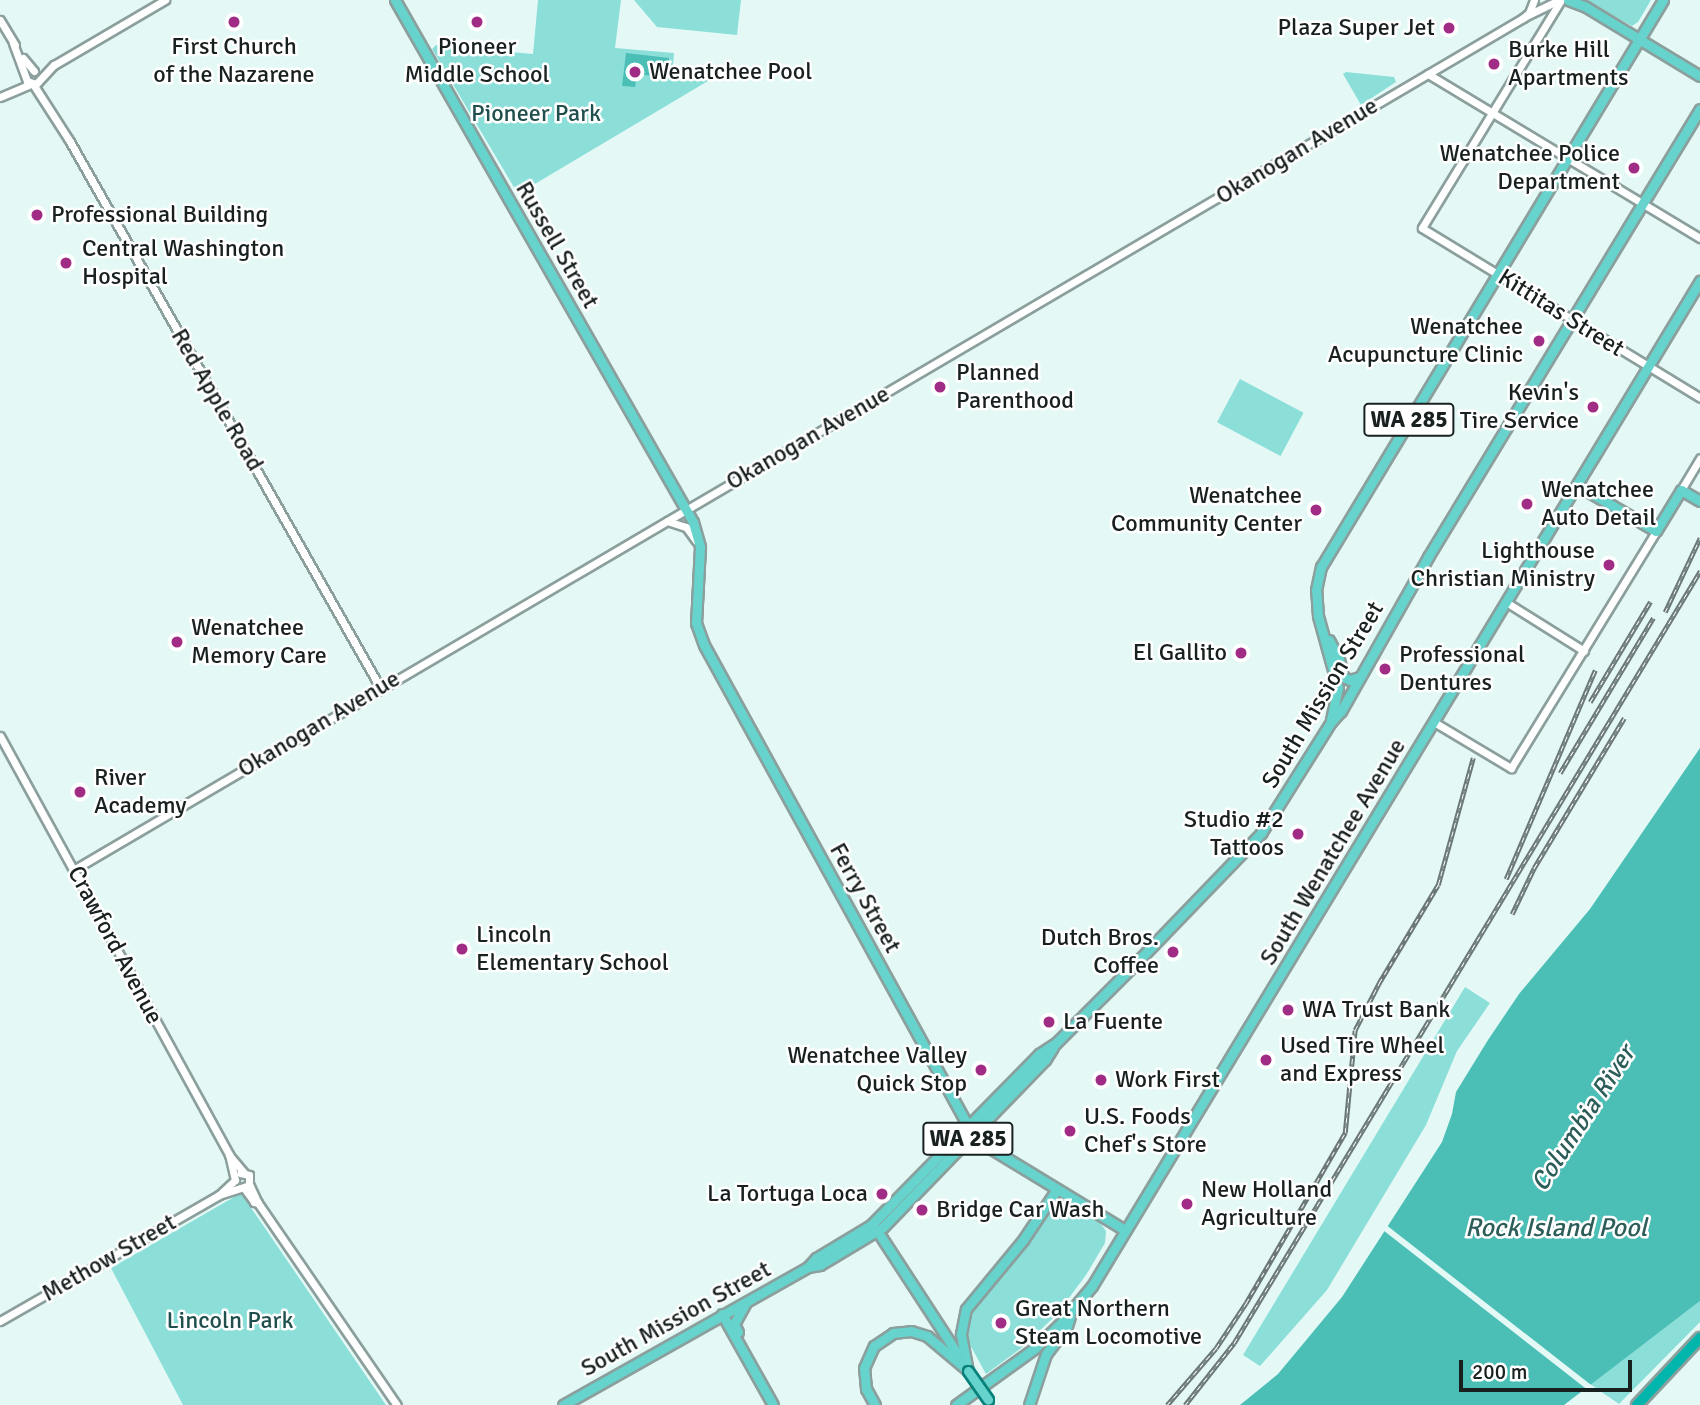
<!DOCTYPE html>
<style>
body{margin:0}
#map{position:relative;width:1700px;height:1405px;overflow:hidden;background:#e4f9f6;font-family:Signika,sans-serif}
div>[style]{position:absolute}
.green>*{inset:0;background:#8cdfd8;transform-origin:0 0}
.water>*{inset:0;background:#4bbeb6}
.pier>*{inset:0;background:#e4f9f6;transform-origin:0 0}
.roads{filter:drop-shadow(2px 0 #8b9f9d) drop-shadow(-2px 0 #8b9f9d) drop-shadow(0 2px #8b9f9d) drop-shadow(0 -2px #8b9f9d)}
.minor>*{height:7px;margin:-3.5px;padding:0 3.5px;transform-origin:3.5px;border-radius:3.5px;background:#fff}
.major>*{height:9px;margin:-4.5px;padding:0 4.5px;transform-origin:4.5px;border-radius:4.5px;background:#66d3cd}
.highway>*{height:10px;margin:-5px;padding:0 5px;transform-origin:5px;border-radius:5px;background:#00b5ac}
.rail>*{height:4.5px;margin-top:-2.25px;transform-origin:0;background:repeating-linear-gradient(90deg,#fff 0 5px,#6b7877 0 10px);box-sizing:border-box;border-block:2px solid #6b7877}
.bridges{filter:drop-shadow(2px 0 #09817b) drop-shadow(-2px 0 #09817b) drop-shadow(0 2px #09817b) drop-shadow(0 -2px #09817b)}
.major-bridge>*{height:9px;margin:-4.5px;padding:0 4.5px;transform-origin:4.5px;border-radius:4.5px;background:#66d3cd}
.dots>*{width:19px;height:19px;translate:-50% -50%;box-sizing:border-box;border:4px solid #fff;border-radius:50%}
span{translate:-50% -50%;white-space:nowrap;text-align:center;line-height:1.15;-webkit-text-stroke:5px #fff;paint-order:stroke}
.shield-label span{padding:2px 5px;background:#fff;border:2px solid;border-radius:5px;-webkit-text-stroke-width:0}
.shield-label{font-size:23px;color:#192020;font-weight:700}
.poi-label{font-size:24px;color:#192020}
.right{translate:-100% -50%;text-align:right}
.left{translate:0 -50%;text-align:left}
.park-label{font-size:24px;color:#1f504d}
.street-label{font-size:24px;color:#192020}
.water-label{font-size:26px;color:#2c5d59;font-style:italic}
.scale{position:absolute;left:1459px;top:1360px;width:173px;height:32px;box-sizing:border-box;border:4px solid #192020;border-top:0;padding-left:9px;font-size:21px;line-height:24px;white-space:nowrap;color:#192020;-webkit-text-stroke:5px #fff;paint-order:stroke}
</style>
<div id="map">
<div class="green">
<div style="clip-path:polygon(538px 0,621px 0,615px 48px,674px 53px,672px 79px,710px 73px,713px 78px,518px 194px,432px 49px,436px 45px,533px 54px)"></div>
<div style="clip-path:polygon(634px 0,741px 0,737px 35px,657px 27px)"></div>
<div style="clip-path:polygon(1585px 0,1651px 0,1638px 22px,1632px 26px)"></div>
<div style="clip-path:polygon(1346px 72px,1394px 77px,1396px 82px,1361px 105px,1343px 74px)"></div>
<div style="left:1240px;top:379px;width:72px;height:49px;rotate:28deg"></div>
<div style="clip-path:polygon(1465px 987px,1490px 1003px,1457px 1051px,1426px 1125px,1327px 1290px,1260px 1366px,1243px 1355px)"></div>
<div style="clip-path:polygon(241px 1193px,386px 1405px,183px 1405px,111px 1268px)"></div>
<div style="clip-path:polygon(1063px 1204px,1071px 1205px,1100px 1223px,1106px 1231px,1105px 1243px,1086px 1275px,1057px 1314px,1024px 1346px,986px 1374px,969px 1343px,967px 1322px,971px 1311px,1048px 1213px)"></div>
<div style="clip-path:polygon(1700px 1301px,1700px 1322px,1619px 1404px,1590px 1384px)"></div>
</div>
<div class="water">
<div style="clip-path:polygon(626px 53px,669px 58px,667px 78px,637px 74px,635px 87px,622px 86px)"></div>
<div style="clip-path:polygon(1700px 748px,1700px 1301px,1564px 1405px,1240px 1405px,1278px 1374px,1342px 1297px,1442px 1142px,1452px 1114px,1456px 1092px,1488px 1040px,1519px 994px,1590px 909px)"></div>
</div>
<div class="pier">
<div style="left:1385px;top:1224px;width:264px;height:6px;rotate:38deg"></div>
</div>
<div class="roads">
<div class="minor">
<div style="left:1561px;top:0;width:267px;rotate:121.4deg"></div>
<div style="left:1422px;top:228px;width:326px;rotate:31.4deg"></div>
<div style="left:1526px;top:16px;width:37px;rotate:-26deg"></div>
<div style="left:0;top:20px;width:29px;rotate:59deg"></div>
<div style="left:13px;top:43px;width:40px;rotate:69.8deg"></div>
<div style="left:27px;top:81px;width:9px;rotate:18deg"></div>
<div style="left:36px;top:84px;width:26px;rotate:-47deg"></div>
<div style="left:54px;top:65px;width:129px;rotate:-30.4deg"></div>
<div style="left:23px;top:58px;width:17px;rotate:50deg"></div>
<div style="left:1428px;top:74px;width:318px;rotate:31.1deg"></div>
<div style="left:33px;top:84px;width:67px;rotate:57.3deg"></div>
<div style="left:69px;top:140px;width:631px;rotate:60.39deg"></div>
<div style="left:0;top:97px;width:34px;rotate:-23deg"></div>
<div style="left:1681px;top:490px;width:37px;rotate:-59deg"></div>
<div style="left:667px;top:521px;width:20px;rotate:18deg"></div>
<div style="left:686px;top:527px;width:17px;rotate:54deg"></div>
<div style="left:1506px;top:602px;width:92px;rotate:32.1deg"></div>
<div style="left:1434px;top:722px;width:90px;rotate:30.9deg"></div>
<div style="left:1511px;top:768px;width:278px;rotate:-58.5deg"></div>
<div style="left:0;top:736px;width:477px;rotate:61.3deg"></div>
<div style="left:75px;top:869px;width:1680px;rotate:-30.44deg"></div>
<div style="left:1523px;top:18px;width:8px;rotate:-40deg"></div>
<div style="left:1529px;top:13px;width:14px;rotate:-69deg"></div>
<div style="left:249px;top:1184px;width:21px;rotate:65deg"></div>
<div style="left:258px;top:1203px;width:245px;rotate:55.5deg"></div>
<div style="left:244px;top:1188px;width:17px;rotate:54deg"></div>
<div style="left:254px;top:1202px;width:4px;rotate:14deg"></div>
<div style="left:219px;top:1195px;width:32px;rotate:-18deg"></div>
<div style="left:249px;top:1185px;width:10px;rotate:-90deg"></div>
<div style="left:249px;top:1175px;width:9px;rotate:-167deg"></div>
<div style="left:0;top:1321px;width:253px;rotate:-29.9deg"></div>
<div style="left:219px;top:1195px;width:22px;rotate:-43deg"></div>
<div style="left:235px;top:1180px;width:26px;rotate:-103deg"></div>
<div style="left:229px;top:1155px;width:23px;rotate:50deg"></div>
</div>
<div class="major">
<div style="left:395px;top:0;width:601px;rotate:60.28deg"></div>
<div style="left:693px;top:522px;width:26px;rotate:74deg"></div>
<div style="left:700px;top:547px;width:76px;rotate:93deg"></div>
<div style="left:696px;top:623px;width:23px;rotate:70deg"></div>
<div style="left:704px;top:645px;width:549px;rotate:61.24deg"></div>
<div style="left:968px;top:1126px;width:20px;rotate:53deg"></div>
<div style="left:980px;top:1142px;width:170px;rotate:31.3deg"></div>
<div style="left:1568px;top:0;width:19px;rotate:21deg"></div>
<div style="left:1586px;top:7px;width:133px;rotate:31.2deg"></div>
<div style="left:1577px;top:485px;width:91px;rotate:30.2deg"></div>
<div style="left:1656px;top:531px;width:48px;rotate:-58.6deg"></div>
<div style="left:1681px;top:490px;width:22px;rotate:30deg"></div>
<div style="left:1329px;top:640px;width:21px;rotate:62deg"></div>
<div style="left:1339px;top:659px;width:18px;rotate:77deg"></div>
<div style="left:1343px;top:677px;width:8px;rotate:23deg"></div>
<div style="left:1350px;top:680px;width:9px;rotate:-18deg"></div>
<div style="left:1331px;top:720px;width:33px;rotate:-78deg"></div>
<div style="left:1338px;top:688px;width:75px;rotate:-105.5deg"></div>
<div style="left:1318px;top:616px;width:26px;rotate:-94deg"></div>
<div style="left:1316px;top:590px;width:24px;rotate:-78deg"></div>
<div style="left:1321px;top:567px;width:662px;rotate:-58.9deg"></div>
<div style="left:876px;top:1229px;width:150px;rotate:56.9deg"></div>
<div style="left:808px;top:1267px;width:12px;rotate:-9deg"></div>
<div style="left:820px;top:1265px;width:74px;rotate:-31.1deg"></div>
<div style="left:883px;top:1227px;width:233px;rotate:-45.9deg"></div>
<div style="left:1045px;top:1060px;width:15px;rotate:-58deg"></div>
<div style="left:722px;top:1314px;width:104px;rotate:60.7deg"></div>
<div style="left:738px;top:1332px;width:9px;rotate:-117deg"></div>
<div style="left:734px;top:1324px;width:23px;rotate:-61deg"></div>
<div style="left:968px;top:1371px;width:38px;rotate:-101deg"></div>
<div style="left:961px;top:1334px;width:25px;rotate:-79deg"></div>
<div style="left:966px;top:1309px;width:89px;rotate:-50.4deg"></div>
<div style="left:1023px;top:1240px;width:61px;rotate:-56.3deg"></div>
<div style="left:563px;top:1405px;width:281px;rotate:-29.4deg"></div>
<div style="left:808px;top:1267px;width:12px;rotate:-48deg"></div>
<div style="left:816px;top:1258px;width:64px;rotate:-31deg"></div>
<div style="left:871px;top:1225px;width:240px;rotate:-45.5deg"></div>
<div style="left:1039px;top:1054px;width:20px;rotate:-33deg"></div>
<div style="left:1056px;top:1043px;width:115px;rotate:-45deg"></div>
<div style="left:1137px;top:962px;width:179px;rotate:-46.1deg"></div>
<div style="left:1261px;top:833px;width:131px;rotate:-57.8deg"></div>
<div style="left:1331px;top:722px;width:15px;rotate:-48deg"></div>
<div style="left:1341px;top:711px;width:177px;rotate:-60.5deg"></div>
<div style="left:1428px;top:557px;width:524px;rotate:-58.74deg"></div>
<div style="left:875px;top:1405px;width:18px;rotate:-119deg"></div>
<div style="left:866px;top:1389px;width:21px;rotate:-95deg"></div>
<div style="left:864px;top:1368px;width:24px;rotate:-66deg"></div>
<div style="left:874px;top:1346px;width:23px;rotate:-34deg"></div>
<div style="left:893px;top:1333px;width:18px;rotate:-6deg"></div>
<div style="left:911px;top:1331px;width:17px;rotate:17deg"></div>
<div style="left:927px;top:1336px;width:51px;rotate:40.2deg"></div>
<div style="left:956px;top:1405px;width:97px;rotate:-35.8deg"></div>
<div style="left:1035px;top:1348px;width:36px;rotate:-44deg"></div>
<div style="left:1061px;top:1323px;width:48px;rotate:-50deg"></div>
<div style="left:1092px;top:1286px;width:1175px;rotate:-58.83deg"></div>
<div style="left:1029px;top:1405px;width:54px;rotate:-71.6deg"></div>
<div style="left:1046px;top:1354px;width:35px;rotate:-53deg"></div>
<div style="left:1067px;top:1326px;width:10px;rotate:-73deg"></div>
</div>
<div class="highway">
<div style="left:1637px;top:1405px;width:92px;rotate:-46.8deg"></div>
</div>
</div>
<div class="rail">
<div style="left:1665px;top:612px;width:82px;rotate:-64.7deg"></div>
<div style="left:1590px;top:702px;width:117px;rotate:-59deg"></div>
<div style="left:1560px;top:773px;width:181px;rotate:-59deg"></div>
<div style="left:1506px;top:879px;width:227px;rotate:-66.9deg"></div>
<div style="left:1512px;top:914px;width:51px;rotate:-64.4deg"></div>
<div style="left:1534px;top:868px;width:175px;rotate:-59deg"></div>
<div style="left:1167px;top:1405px;width:75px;rotate:-49.3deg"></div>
<div style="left:1216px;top:1348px;width:54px;rotate:-56.3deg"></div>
<div style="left:1246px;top:1303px;width:197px;rotate:-59.8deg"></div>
<div style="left:1345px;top:1133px;width:103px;rotate:-84.5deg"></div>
<div style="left:1355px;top:1030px;width:53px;rotate:-62.9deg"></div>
<div style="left:1379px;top:983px;width:114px;rotate:-59deg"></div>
<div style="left:1438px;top:885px;width:132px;rotate:-74.6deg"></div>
<div style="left:1185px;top:1405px;width:79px;rotate:-51.7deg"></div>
<div style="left:1234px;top:1343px;width:902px;rotate:-58.88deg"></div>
</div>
<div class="bridges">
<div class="major-bridge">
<div style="left:968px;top:1371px;width:35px;rotate:55deg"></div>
</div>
</div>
<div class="dots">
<div style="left:234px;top:22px;background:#a12c86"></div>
<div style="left:477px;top:22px;background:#a12c86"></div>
<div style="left:1449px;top:28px;background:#a12c86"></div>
<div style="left:1494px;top:64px;background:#a12c86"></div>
<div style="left:635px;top:72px;background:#a12c86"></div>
<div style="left:1634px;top:168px;background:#a12c86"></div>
<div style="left:37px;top:215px;background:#a12c86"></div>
<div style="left:66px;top:263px;background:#a12c86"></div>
<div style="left:1539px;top:341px;background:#a12c86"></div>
<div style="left:940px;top:387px;background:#a12c86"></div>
<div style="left:1593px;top:407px;background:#a12c86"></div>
<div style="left:1527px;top:504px;background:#a12c86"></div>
<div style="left:1316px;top:510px;background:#a12c86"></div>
<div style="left:1609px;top:565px;background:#a12c86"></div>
<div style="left:177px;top:642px;background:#a12c86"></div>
<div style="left:1241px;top:653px;background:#a12c86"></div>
<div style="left:1385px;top:669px;background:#a12c86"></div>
<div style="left:80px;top:792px;background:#a12c86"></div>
<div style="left:1298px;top:834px;background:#a12c86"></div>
<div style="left:462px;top:949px;background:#a12c86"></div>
<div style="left:1173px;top:952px;background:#a12c86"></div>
<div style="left:1288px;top:1010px;background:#a12c86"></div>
<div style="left:1049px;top:1022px;background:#a12c86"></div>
<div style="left:1266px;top:1060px;background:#a12c86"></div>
<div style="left:981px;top:1070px;background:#a12c86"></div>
<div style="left:1101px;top:1080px;background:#a12c86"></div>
<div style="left:1070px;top:1131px;background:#a12c86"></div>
<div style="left:882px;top:1194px;background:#a12c86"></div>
<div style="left:1187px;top:1204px;background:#a12c86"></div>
<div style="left:922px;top:1210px;background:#a12c86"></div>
<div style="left:1001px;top:1323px;background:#a12c86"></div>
</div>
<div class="shield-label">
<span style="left:1409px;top:420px">WA 285</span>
<span style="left:968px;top:1139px">WA 285</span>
</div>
<div class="poi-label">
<span class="right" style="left:1435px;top:28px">Plaza Super Jet</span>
<span style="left:234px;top:61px">First Church<br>of the Nazarene</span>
<span style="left:477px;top:61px">Pioneer<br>Middle School</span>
<span class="left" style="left:1508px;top:64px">Burke Hill<br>Apartments</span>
<span class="left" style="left:649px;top:72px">Wenatchee Pool</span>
<span class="right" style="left:1620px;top:168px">Wenatchee Police<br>Department</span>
<span class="left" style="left:51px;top:215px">Professional Building</span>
<span class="left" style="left:82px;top:263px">Central Washington<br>Hospital</span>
<span class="right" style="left:1523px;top:341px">Wenatchee<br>Acupuncture Clinic</span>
<span class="left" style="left:956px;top:387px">Planned<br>Parenthood</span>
<span class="right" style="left:1579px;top:407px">Kevin's<br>Tire Service</span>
<span class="left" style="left:1541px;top:504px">Wenatchee<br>Auto Detail</span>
<span class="right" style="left:1302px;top:510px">Wenatchee<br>Community Center</span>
<span class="right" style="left:1595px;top:565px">Lighthouse<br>Christian Ministry</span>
<span class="left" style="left:191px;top:642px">Wenatchee<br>Memory Care</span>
<span class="right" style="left:1227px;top:653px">El Gallito</span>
<span class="left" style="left:1399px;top:669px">Professional<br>Dentures</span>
<span class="left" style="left:94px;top:792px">River<br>Academy</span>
<span class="right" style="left:1284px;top:834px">Studio #2<br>Tattoos</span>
<span class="left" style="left:476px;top:949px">Lincoln<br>Elementary School</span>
<span class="right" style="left:1159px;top:952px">Dutch Bros.<br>Coffee</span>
<span class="left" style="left:1302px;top:1010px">WA Trust Bank</span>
<span class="left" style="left:1063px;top:1022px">La Fuente</span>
<span class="left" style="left:1280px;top:1060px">Used Tire Wheel<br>and Express</span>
<span class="right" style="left:967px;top:1070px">Wenatchee Valley<br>Quick Stop</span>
<span class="left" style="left:1115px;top:1080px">Work First</span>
<span class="left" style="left:1084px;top:1131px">U.S. Foods<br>Chef's Store</span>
<span class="left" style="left:1201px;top:1204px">New Holland<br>Agriculture</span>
<span class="right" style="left:868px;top:1194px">La Tortuga Loca</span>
<span class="left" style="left:936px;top:1210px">Bridge Car Wash</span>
<span class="left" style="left:1015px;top:1323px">Great Northern<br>Steam Locomotive</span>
</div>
<div class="park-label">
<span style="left:536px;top:114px">Pioneer Park</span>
<span style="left:230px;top:1321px">Lincoln Park</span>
</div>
<div class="street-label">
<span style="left:1297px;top:151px;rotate:-31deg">Okanogan Avenue</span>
<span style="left:557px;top:245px;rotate:60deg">Russell Street</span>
<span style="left:1561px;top:313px;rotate:32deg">Kittitas Street</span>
<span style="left:217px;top:400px;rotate:60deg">Red Apple Road</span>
<span style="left:808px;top:438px;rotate:-30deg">Okanogan Avenue</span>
<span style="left:1323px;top:695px;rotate:-59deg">South Mission Street</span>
<span style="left:319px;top:724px;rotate:-31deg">Okanogan Avenue</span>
<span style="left:1333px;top:852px;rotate:-59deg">South Wenatchee Avenue</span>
<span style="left:865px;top:898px;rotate:61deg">Ferry Street</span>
<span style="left:115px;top:945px;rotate:62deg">Crawford Avenue</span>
<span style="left:109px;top:1258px;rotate:-30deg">Methow Street</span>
<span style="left:676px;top:1319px;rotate:-29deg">South Mission Street</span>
</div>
<div class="water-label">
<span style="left:1584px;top:1119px;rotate:-57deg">Columbia River</span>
<span style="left:1556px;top:1229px">Rock Island Pool</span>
</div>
<div class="scale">200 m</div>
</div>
